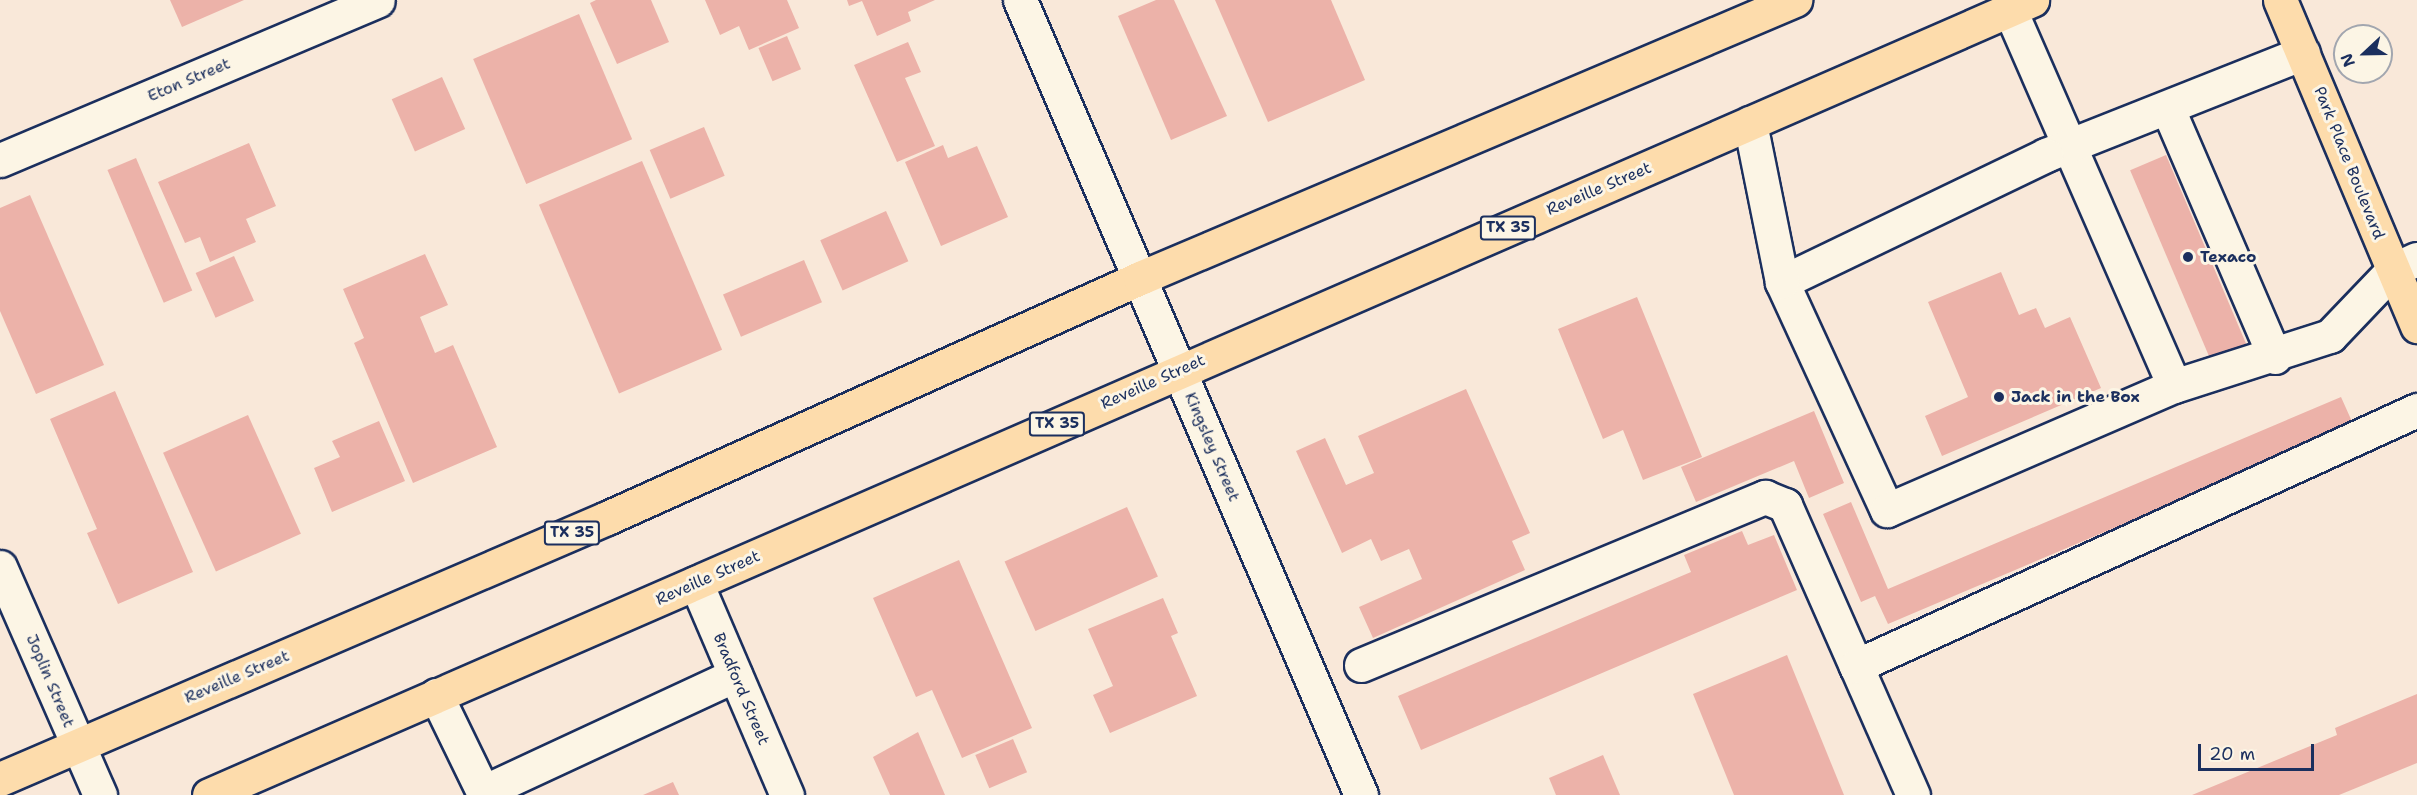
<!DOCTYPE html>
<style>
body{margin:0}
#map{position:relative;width:2417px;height:795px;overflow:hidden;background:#f9e8d9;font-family:"Shantell Sans",sans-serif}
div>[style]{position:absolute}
.building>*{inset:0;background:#ecb2a9;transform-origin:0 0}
.roads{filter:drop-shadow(2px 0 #1b2f5e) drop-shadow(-2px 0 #1b2f5e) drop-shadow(0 2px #1b2f5e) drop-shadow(0 -2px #1b2f5e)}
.minor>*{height:33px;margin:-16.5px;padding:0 16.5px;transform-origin:16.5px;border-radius:16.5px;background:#fcf5e5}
.major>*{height:33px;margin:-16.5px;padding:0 16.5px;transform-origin:16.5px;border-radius:16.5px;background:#fddcac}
.dots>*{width:16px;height:16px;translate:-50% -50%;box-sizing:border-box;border:3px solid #fcf5e5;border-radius:50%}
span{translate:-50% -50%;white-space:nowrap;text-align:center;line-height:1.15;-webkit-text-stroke:6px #fcf5e5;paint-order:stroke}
.shield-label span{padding:2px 4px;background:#fcf5e5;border:2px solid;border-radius:4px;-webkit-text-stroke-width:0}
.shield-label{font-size:15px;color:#1b2f5e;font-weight:700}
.street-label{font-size:16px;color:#1b2f5e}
.poi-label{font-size:16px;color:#1b2f5e;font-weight:700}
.left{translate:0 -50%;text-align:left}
.north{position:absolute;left:2333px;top:24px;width:60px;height:60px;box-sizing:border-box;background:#fcf5e5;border:2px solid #a2a6af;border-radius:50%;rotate:248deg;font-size:16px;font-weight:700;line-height:24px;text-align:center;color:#1b2f5e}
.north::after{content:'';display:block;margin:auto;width:21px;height:27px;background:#1b2f5e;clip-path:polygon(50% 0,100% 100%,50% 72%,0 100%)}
.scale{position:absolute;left:2198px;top:744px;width:116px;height:27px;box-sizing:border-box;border:3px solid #1b2f5e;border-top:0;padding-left:8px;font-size:18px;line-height:21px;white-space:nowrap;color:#1b2f5e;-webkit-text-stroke:4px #fcf5e5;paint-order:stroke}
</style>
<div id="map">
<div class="building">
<div style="clip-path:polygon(170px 0,244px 0,182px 27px)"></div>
<div style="clip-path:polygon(596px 0,651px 0,669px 42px,617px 64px,590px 3px)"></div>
<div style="clip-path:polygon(705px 0,787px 0,799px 28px,749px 50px,739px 26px,720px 35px)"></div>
<div style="clip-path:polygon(847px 0,935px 0,908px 12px,911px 21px,877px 36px,862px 1px,849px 6px)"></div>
<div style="clip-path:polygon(1156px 0,1174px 0,1227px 116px,1171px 140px,1118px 16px)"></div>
<div style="clip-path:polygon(1215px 0,1331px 0,1365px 80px,1268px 122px)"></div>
<div style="left:579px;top:14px;width:136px;height:115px;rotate:67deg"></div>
<div style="left:787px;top:36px;width:36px;height:31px;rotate:67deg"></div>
<div style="clip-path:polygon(908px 42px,921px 72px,905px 78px,935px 146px,897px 162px,854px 65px)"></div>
<div style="left:442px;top:77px;width:57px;height:55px;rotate:66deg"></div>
<div style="left:704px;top:127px;width:53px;height:59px;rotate:67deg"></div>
<div style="clip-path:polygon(249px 143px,276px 206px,246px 219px,256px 242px,210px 262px,200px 237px,185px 243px,158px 182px)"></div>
<div style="clip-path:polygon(943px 145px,948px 158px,977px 146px,1008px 217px,941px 246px,905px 162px)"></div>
<div style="left:2166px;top:155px;width:205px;height:39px;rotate:67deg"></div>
<div style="left:136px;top:158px;width:144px;height:31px;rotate:67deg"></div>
<div style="left:642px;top:161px;width:205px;height:112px;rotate:67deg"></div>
<div style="clip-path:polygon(30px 195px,104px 365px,36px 394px,0 311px,0 208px)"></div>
<div style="left:886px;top:211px;width:55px;height:72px;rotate:66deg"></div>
<div style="clip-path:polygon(425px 254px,448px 305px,420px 317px,435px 353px,453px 345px,497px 447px,413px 483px,354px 343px,364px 338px,343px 289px)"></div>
<div style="left:234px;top:256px;width:49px;height:42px;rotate:66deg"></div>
<div style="left:804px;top:260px;width:46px;height:88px;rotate:67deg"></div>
<div style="clip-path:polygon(2001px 272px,2019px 315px,2036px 308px,2045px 328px,2070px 317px,2101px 388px,1942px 456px,1925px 416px,1968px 397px,1928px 302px)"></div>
<div style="clip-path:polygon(1637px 297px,1702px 457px,1643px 480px,1623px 430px,1603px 439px,1558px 329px)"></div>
<div style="clip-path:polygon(1466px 389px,1530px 533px,1512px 541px,1525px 570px,1373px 638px,1359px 607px,1422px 579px,1409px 549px,1381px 561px,1371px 539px,1342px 553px,1296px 451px,1325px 438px,1346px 485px,1374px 473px,1358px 436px)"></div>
<div style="clip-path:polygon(115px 391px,193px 572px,118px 604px,87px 533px,97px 529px,50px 419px)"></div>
<div style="clip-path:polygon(2341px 397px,2354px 426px,1888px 624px,1875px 596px,1861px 602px,1823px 514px,1851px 502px,1888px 589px)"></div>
<div style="clip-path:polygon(1814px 411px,1844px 483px,1809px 498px,1794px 461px,1696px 502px,1681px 467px)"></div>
<div style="left:248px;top:415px;width:130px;height:93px;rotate:66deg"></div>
<div style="clip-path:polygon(379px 421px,405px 481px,332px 512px,314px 468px,340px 457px,332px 441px)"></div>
<div style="left:1127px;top:507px;width:76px;height:134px;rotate:66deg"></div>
<div style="clip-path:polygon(1742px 531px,1748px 545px,1774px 535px,1797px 590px,1421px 750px,1398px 696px,1691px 572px,1684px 555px)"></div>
<div style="clip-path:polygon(959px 560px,1032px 728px,962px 758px,932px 690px,916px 697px,873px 598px)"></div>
<div style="clip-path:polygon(1163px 598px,1178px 633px,1171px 636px,1197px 696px,1110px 733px,1093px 695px,1113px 686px,1088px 629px)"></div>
<div style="clip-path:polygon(1787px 655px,1844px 795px,1734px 795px,1693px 694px)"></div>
<div style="clip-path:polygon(2417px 694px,2417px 763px,2339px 795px,2192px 795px,2337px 735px,2335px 728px)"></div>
<div style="clip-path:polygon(918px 732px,945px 795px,890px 795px,873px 757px)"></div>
<div style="left:1013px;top:739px;width:36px;height:41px;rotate:67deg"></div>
<div style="clip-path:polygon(1603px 755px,1620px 795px,1556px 795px,1549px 778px)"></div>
<div style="clip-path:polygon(673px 782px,679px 795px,643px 795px)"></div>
</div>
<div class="roads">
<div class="minor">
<div style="left:1020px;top:0;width:865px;rotate:66.78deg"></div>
<div style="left:2010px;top:10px;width:410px;rotate:66.4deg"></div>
<div style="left:2303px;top:53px;width:277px;rotate:158.4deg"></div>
<div style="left:2046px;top:155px;width:293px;rotate:154.3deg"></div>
<div style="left:1782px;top:282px;width:251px;rotate:65.3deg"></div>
<div style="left:1887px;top:510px;width:313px;rotate:-23.4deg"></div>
<div style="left:2174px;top:386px;width:164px;rotate:-17.8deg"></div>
<div style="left:2330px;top:336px;width:91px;rotate:-46.3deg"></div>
<div style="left:2393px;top:270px;width:26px;rotate:-25deg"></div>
<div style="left:2168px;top:109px;width:270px;rotate:66.7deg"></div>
<div style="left:1750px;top:123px;width:162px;rotate:78.6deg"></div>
<div style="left:0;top:160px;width:410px;rotate:-22.9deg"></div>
<div style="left:0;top:567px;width:249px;rotate:66.3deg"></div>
<div style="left:696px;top:583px;width:231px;rotate:66.8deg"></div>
<div style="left:1361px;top:665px;width:438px;rotate:-22.6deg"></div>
<div style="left:1765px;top:497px;width:22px;rotate:22deg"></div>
<div style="left:1785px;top:505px;width:176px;rotate:66.2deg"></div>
<div style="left:436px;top:695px;width:108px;rotate:64.1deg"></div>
<div style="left:483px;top:792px;width:278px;rotate:-24.9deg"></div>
<div style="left:1913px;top:795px;width:141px;rotate:-113.8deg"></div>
<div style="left:1856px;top:666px;width:617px;rotate:-24.53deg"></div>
</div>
<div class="major">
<div style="left:2280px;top:0;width:354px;rotate:67.2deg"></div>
<div style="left:0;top:779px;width:661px;rotate:-23.27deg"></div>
<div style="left:607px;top:518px;width:585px;rotate:-24.24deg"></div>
<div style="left:1140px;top:278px;width:712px;rotate:-23deg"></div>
<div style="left:209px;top:795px;width:1989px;rotate:-23.56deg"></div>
</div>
</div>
<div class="dots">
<div style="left:2188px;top:257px;background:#1b2f5e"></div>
<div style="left:1999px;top:397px;background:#1b2f5e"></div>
</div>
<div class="shield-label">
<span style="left:1508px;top:228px">TX 35</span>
<span style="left:1057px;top:424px">TX 35</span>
<span style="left:572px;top:533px">TX 35</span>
</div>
<div class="street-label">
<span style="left:189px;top:80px;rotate:-23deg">Eton Street</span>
<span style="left:2349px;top:163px;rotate:68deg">Park Place Boulevard</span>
<span style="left:1599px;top:189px;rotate:-23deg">Reveille Street</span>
<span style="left:1153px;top:382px;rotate:-24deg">Reveille Street</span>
<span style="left:1212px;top:447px;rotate:67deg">Kingsley Street</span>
<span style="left:708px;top:578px;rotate:-24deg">Reveille Street</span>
<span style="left:237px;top:677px;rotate:-23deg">Reveille Street</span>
<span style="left:50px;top:681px;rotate:67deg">Joplin Street</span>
<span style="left:741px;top:689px;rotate:67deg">Bradford Street</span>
</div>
<div class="poi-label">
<span class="left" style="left:2200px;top:257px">Texaco</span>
<span class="left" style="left:2011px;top:397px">Jack in the Box</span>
</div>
<div class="north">N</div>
<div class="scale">20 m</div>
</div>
